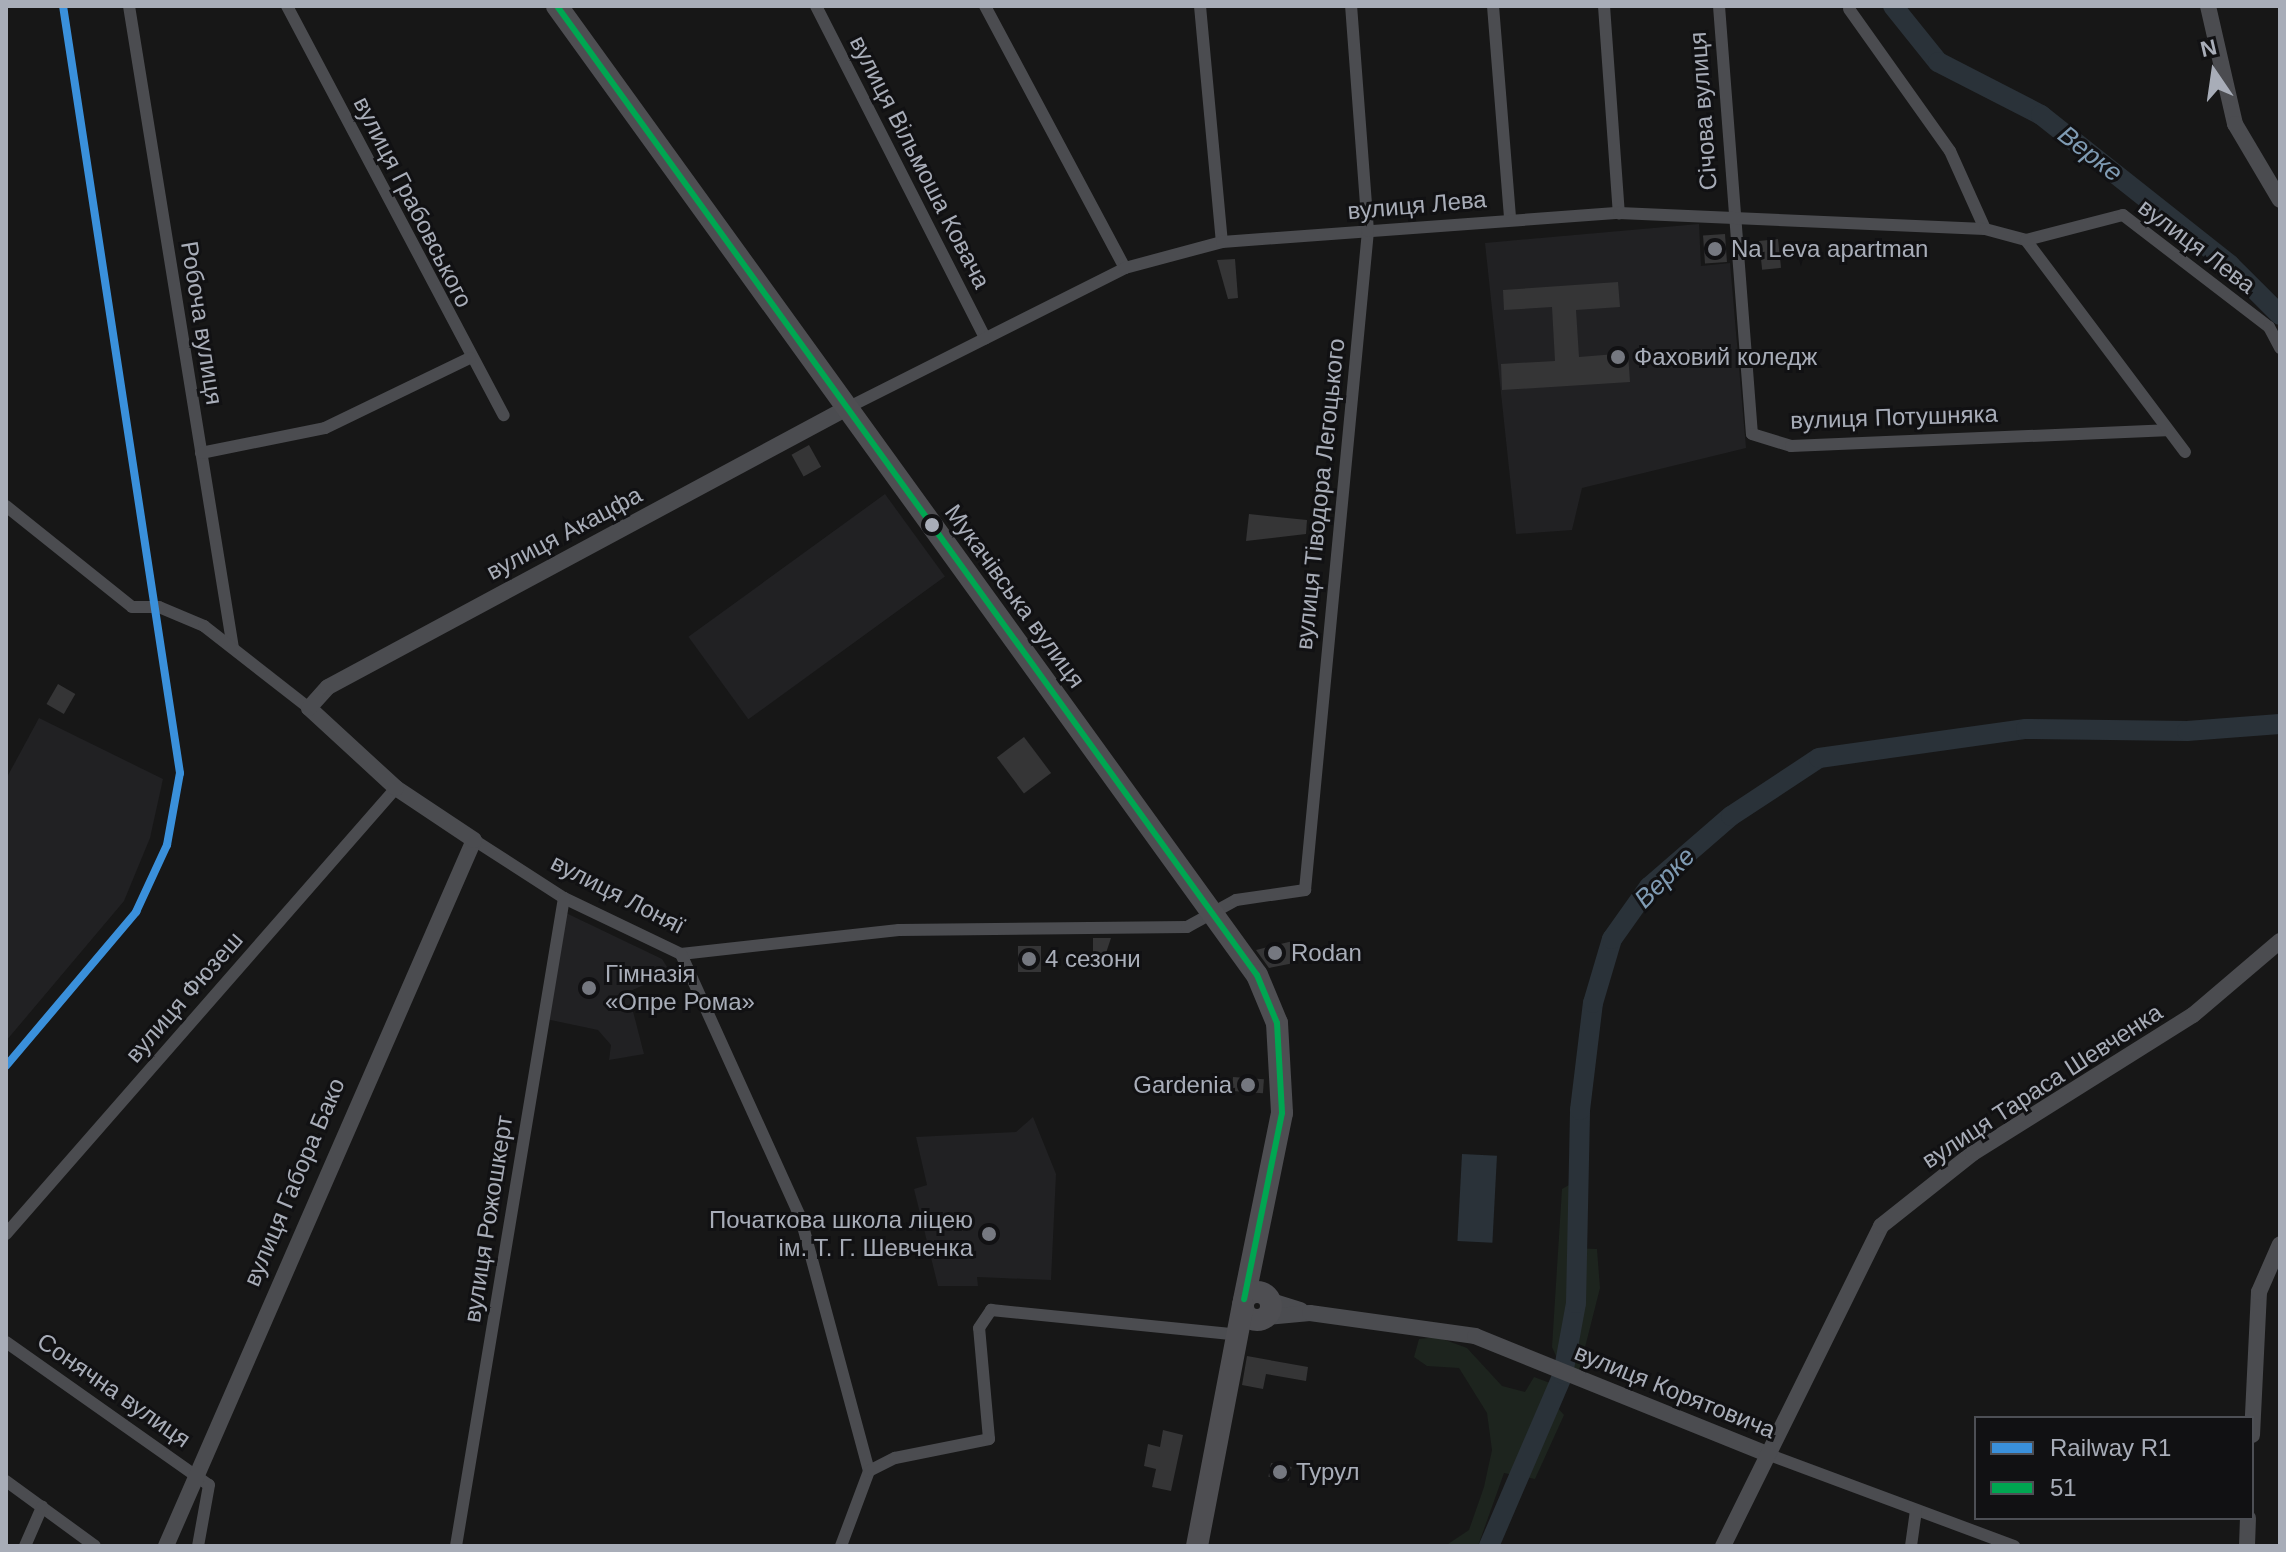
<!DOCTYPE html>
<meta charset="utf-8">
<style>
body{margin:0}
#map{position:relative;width:2286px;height:1552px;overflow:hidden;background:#171717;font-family:Helvetica,sans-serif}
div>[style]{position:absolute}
.built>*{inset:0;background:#212123;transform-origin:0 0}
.green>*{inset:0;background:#1d241e}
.water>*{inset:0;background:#2a3239;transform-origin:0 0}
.river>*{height:20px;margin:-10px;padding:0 10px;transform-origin:10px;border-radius:10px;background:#2a3239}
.building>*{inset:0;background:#353536;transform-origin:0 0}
.minor>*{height:12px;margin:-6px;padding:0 6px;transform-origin:6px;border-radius:6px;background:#4b4c50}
.tertiary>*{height:16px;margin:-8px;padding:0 8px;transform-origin:8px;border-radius:8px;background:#4b4c50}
.trunk>*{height:22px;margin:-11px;padding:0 11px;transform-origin:11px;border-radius:11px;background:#4e4e52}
.trunk>.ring{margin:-11px;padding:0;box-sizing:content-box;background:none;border:22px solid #4e4e52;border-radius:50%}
.bus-1>*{height:6px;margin:-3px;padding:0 3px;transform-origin:3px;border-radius:3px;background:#00a651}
.rail-1>*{height:8px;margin:-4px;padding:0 4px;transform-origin:4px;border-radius:4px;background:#3a90db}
.dots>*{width:22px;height:22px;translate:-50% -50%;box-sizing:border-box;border:4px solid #111113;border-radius:50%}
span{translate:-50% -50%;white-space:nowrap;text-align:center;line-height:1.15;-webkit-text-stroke:6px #111113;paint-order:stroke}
.street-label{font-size:24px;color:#a8adb8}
.poi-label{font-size:24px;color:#a8adb8}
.left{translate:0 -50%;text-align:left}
.right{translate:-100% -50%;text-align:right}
.water-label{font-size:26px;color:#7f9bb3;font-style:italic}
.frame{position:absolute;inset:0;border:8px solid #a8adb8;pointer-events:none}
.legend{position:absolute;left:1974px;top:1416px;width:280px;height:104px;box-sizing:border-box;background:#111113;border:2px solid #4d4f55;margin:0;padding:10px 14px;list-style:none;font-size:24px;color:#a8adb8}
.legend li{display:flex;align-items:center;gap:16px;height:40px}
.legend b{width:40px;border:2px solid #4d4f55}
.north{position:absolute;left:2174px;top:32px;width:80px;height:80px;-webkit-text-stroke:6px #111113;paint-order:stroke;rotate:347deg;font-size:22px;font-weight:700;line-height:32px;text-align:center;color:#a8adb8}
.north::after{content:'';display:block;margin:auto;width:28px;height:36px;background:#a8adb8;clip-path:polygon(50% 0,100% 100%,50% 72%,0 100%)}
</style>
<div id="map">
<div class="built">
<div style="clip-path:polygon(1699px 224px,1701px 266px,1730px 263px,1746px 448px,1582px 488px,1572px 530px,1516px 534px,1485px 243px)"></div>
<div style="left:885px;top:494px;width:102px;height:243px;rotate:54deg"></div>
<div style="clip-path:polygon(39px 718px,163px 779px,150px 838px,124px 901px,6px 1041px,6px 779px)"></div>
<div style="clip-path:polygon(566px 913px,662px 959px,671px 973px,628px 992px,644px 1054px,609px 1060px,611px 1045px,598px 1030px,546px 1019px)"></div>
<div style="clip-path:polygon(1033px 1117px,1056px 1174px,1051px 1280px,977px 1277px,978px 1286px,938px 1286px,914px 1189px,927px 1185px,916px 1137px,1016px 1132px)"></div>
</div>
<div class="green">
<div style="clip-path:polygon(1569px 1185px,1573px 1248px,1597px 1249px,1600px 1288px,1579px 1371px,1559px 1363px,1552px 1347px,1562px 1189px)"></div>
<div style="clip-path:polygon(1437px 1337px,1467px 1348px,1502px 1386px,1525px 1392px,1534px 1377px,1550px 1383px,1550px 1399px,1564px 1415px,1535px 1479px,1504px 1473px,1478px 1546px,1445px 1546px,1469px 1530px,1484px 1487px,1492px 1450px,1487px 1413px,1459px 1368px,1427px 1366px,1414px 1357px,1419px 1339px)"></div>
</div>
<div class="water">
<div style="left:1462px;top:1154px;width:35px;height:87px;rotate:3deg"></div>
</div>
<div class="river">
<div style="left:1893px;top:6px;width:72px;rotate:51.2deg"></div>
<div style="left:1938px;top:62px;width:116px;rotate:27.2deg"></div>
<div style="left:2041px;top:115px;width:241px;rotate:38.4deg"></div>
<div style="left:2230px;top:265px;width:71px;rotate:45deg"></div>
<div style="left:1489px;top:1546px;width:187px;rotate:-66.7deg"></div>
<div style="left:1563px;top:1374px;width:72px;rotate:-79.6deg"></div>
<div style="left:1576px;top:1303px;width:193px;rotate:-88.8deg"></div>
<div style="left:1580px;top:1110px;width:108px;rotate:-83.1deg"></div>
<div style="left:1593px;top:1003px;width:67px;rotate:-73.5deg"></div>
<div style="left:1612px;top:939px;width:64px;rotate:-54.6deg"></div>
<div style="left:1649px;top:887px;width:108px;rotate:-40.9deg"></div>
<div style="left:1731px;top:816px;width:105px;rotate:-33.4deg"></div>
<div style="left:1819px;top:758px;width:209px;rotate:-8deg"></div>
<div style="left:2026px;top:729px;width:161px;rotate:0.7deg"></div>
<div style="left:2187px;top:731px;width:93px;rotate:-4.3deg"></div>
</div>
<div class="building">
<div style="left:1725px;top:234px;width:28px;height:22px;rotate:86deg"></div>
<div style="left:1778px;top:239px;width:29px;height:19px;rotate:84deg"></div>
<div style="clip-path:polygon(1235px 259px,1238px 298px,1228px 299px,1217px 260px)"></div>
<div style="clip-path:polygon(1618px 282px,1620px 307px,1576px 310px,1579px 357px,1628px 353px,1630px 382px,1502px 390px,1501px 364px,1555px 361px,1552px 307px,1504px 310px,1503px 290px)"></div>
<div style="left:809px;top:445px;width:25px;height:20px;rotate:61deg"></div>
<div style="clip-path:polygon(1249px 514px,1307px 520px,1306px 534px,1246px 541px)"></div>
<div style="left:58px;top:684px;width:20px;height:23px;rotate:30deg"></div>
<div style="left:1024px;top:737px;width:45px;height:34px;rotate:53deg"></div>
<div style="clip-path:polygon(1093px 938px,1111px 938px,1102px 965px,1093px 965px)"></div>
<div style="clip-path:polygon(1293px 941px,1294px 963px,1269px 968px,1256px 950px)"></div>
<div style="left:1018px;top:946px;width:23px;height:26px"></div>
<div style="left:1233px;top:1077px;width:31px;height:14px;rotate:4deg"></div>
<div style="clip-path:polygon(1247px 1356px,1308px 1367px,1306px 1381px,1266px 1374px,1263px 1389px,1242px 1385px)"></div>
<div style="clip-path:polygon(1163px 1430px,1183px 1435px,1171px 1491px,1152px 1487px,1156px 1469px,1144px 1466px,1148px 1444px,1160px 1447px)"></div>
<div style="left:1271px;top:1463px;width:21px;height:14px;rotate:11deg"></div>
</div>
<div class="minor">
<div style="left:129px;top:6px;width:650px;rotate:80.8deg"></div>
<div style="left:287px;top:6px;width:463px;rotate:62.1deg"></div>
<div style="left:816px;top:6px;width:373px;rotate:63deg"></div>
<div style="left:985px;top:6px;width:297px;rotate:61.9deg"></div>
<div style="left:1200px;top:6px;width:237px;rotate:84.7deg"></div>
<div style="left:1493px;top:6px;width:214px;rotate:85.4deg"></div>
<div style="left:1604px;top:6px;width:208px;rotate:85.9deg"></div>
<div style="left:1719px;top:6px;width:429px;rotate:85.6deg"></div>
<div style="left:1752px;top:434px;width:41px;rotate:17.1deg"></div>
<div style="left:1791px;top:446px;width:375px;rotate:-2.4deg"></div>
<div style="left:1849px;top:9px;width:174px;rotate:54.6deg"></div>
<div style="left:1950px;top:151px;width:85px;rotate:65.8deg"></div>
<div style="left:847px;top:408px;width:311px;rotate:-26.7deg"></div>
<div style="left:1125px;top:268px;width:100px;rotate:-15deg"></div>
<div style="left:1222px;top:242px;width:398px;rotate:-4.2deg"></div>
<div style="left:1619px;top:213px;width:366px;rotate:2.5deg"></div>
<div style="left:1985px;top:229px;width:42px;rotate:15deg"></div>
<div style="left:2185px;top:452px;width:265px;rotate:-126.9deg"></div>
<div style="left:2026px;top:240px;width:100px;rotate:-14.5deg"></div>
<div style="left:2123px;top:215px;width:184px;rotate:37.5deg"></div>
<div style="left:2269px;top:327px;width:24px;rotate:62deg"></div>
<div style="left:201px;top:453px;width:126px;rotate:-11.4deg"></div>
<div style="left:325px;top:428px;width:161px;rotate:-25.8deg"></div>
<div style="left:6px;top:506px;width:161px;rotate:38.7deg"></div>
<div style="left:132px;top:607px;width:27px"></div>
<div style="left:159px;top:607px;width:49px;rotate:22.9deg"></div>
<div style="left:204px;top:626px;width:133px;rotate:38deg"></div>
<div style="left:474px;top:840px;width:107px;rotate:32.8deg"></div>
<div style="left:564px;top:898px;width:130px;rotate:25.6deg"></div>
<div style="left:681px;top:954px;width:219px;rotate:-6.3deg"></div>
<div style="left:899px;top:930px;width:288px;rotate:-0.6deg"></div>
<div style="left:1187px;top:927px;width:56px;rotate:-28.9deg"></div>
<div style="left:1236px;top:900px;width:70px;rotate:-8.2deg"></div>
<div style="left:1305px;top:890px;width:662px;rotate:-84.54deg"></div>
<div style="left:1368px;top:231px;width:226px;rotate:-94.3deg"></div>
<div style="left:681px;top:954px;width:291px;rotate:65.6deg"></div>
<div style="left:801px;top:1219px;width:261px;rotate:74.9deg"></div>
<div style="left:869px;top:1471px;width:80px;rotate:110.5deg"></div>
<div style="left:6px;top:1234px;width:592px;rotate:-48.83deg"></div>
<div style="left:6px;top:1342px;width:248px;rotate:35.2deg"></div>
<div style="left:209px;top:1485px;width:62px;rotate:100.2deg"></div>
<div style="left:1764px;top:1453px;width:267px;rotate:20.4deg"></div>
<div style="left:869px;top:1471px;width:29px;rotate:-27deg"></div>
<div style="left:895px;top:1458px;width:96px;rotate:-11.4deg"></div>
<div style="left:989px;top:1439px;width:111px;rotate:-95.1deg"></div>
<div style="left:979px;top:1328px;width:22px;rotate:-56deg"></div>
<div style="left:991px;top:1310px;width:251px;rotate:5.7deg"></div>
<div style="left:6px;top:1481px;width:110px;rotate:36.1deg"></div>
<div style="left:25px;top:1546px;width:43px;rotate:-66.4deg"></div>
<div style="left:456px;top:1546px;width:657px;rotate:-80.54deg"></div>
<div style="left:1911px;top:1546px;width:36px;rotate:-82deg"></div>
</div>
<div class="tertiary">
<div style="left:2208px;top:6px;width:121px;rotate:77.1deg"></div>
<div style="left:2235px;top:124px;width:88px;rotate:59.4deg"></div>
<div style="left:1271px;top:1301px;width:31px;rotate:17deg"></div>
<div style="left:1267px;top:1317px;width:43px;rotate:-5.3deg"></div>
<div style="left:1310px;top:1313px;width:167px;rotate:7.9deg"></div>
<div style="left:1475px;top:1336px;width:312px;rotate:22deg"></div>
<div style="left:2252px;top:1435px;width:143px;rotate:-87.2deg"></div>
<div style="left:2259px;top:1292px;width:52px;rotate:-66.4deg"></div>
<div style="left:166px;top:1546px;width:770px;rotate:-66.43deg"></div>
<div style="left:474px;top:840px;width:94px;rotate:-146.3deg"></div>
<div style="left:396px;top:788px;width:118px;rotate:-137.4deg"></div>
<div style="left:309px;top:708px;width:28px;rotate:-48deg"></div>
<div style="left:328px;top:687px;width:589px;rotate:-28.26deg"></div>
<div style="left:1723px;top:1546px;width:357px;rotate:-63.7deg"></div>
<div style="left:1881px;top:1226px;width:117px;rotate:-38.4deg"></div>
<div style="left:1973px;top:1153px;width:260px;rotate:-32.1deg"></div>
<div style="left:2193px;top:1015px;width:114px;rotate:-40.4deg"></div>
<div style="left:2247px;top:1546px;width:28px;rotate:-88deg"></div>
</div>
<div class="trunk">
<div style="left:557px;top:6px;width:1195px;rotate:54.16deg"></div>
<div style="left:1257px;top:975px;width:52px;rotate:67.4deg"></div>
<div style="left:1277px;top:1023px;width:90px;rotate:86.8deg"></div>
<div style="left:1282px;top:1113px;width:190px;rotate:101.5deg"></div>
<div class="ring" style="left:1243px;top:1292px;width:6px;height:6px"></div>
<div style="left:1197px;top:1546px;width:245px;rotate:-79.2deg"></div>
</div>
<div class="bus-1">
<div style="left:557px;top:6px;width:1195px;rotate:54.16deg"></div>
<div style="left:1257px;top:975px;width:52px;rotate:67.4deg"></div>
<div style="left:1277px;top:1023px;width:90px;rotate:86.8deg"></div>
<div style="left:1282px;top:1113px;width:190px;rotate:101.5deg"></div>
</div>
<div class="rail-1">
<div style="left:6px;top:1066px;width:202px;rotate:-49.8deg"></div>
<div style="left:136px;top:912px;width:74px;rotate:-65.2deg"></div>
<div style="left:167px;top:845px;width:73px;rotate:-79.8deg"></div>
<div style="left:180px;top:773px;width:776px;rotate:-98.67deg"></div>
</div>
<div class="dots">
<div style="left:1715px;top:249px;background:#757880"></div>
<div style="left:1618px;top:357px;background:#757880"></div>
<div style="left:932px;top:525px;background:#a8adb8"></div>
<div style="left:1275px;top:953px;background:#757880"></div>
<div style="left:1029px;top:959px;background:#757880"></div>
<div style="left:589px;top:988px;background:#757880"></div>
<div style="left:1248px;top:1085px;background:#757880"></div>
<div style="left:989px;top:1234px;background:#757880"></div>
<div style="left:1280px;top:1472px;background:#757880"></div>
</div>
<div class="street-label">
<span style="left:1703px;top:111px;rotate:-94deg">Січова вулиця</span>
<span style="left:920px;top:162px;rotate:63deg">вулиця Вільмоша Ковача</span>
<span style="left:413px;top:202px;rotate:63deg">вулиця Грабовського</span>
<span style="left:1417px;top:205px;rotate:-5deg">вулиця Лева</span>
<span style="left:2197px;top:246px;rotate:37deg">вулиця Лева</span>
<span style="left:202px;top:323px;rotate:81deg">Робоча вулиця</span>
<span style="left:1894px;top:417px;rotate:-2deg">вулиця Потушняка</span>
<span style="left:1320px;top:494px;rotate:-84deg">вулиця Тіводора Легоцького</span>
<span style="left:564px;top:533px;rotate:-28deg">вулиця Акацфа</span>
<span style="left:1015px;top:596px;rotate:54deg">Мукачівська вулиця</span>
<span style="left:618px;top:894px;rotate:27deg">вулиця Лоняї</span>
<span style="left:184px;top:997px;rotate:-49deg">вулиця Фюзеш</span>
<span style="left:2042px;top:1086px;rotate:-33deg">вулиця Тараса Шевченка</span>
<span style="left:294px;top:1182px;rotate:-67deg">вулиця Габора Бако</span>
<span style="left:488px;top:1219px;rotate:-81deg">вулиця Рожошкерт</span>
<span style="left:114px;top:1390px;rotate:35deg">Сонячна вулиця</span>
<span style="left:1675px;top:1391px;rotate:22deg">вулиця Корятовича</span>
</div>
<div class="poi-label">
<span class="left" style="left:1731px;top:249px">Na Leva apartman</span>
<span class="left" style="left:1634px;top:357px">Фаховий коледж</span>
<span class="left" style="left:1291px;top:953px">Rodan</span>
<span class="left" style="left:1045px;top:959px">4 сезони</span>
<span class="left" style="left:605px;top:988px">Гімназія<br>«Опре Рома»</span>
<span class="right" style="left:1232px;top:1085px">Gardenia</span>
<span class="right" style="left:973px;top:1234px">Початкова школа ліцею<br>ім. Т. Г. Шевченка</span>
<span class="left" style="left:1296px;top:1472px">Турул</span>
</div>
<div class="water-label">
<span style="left:2090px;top:154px;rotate:38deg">Верке</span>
<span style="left:1665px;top:878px;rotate:-45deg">Верке</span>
</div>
<div class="frame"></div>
<ul class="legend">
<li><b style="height:10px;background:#3a90db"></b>Railway R1</li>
<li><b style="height:10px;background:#00a651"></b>51</li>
</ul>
<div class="north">N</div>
</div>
